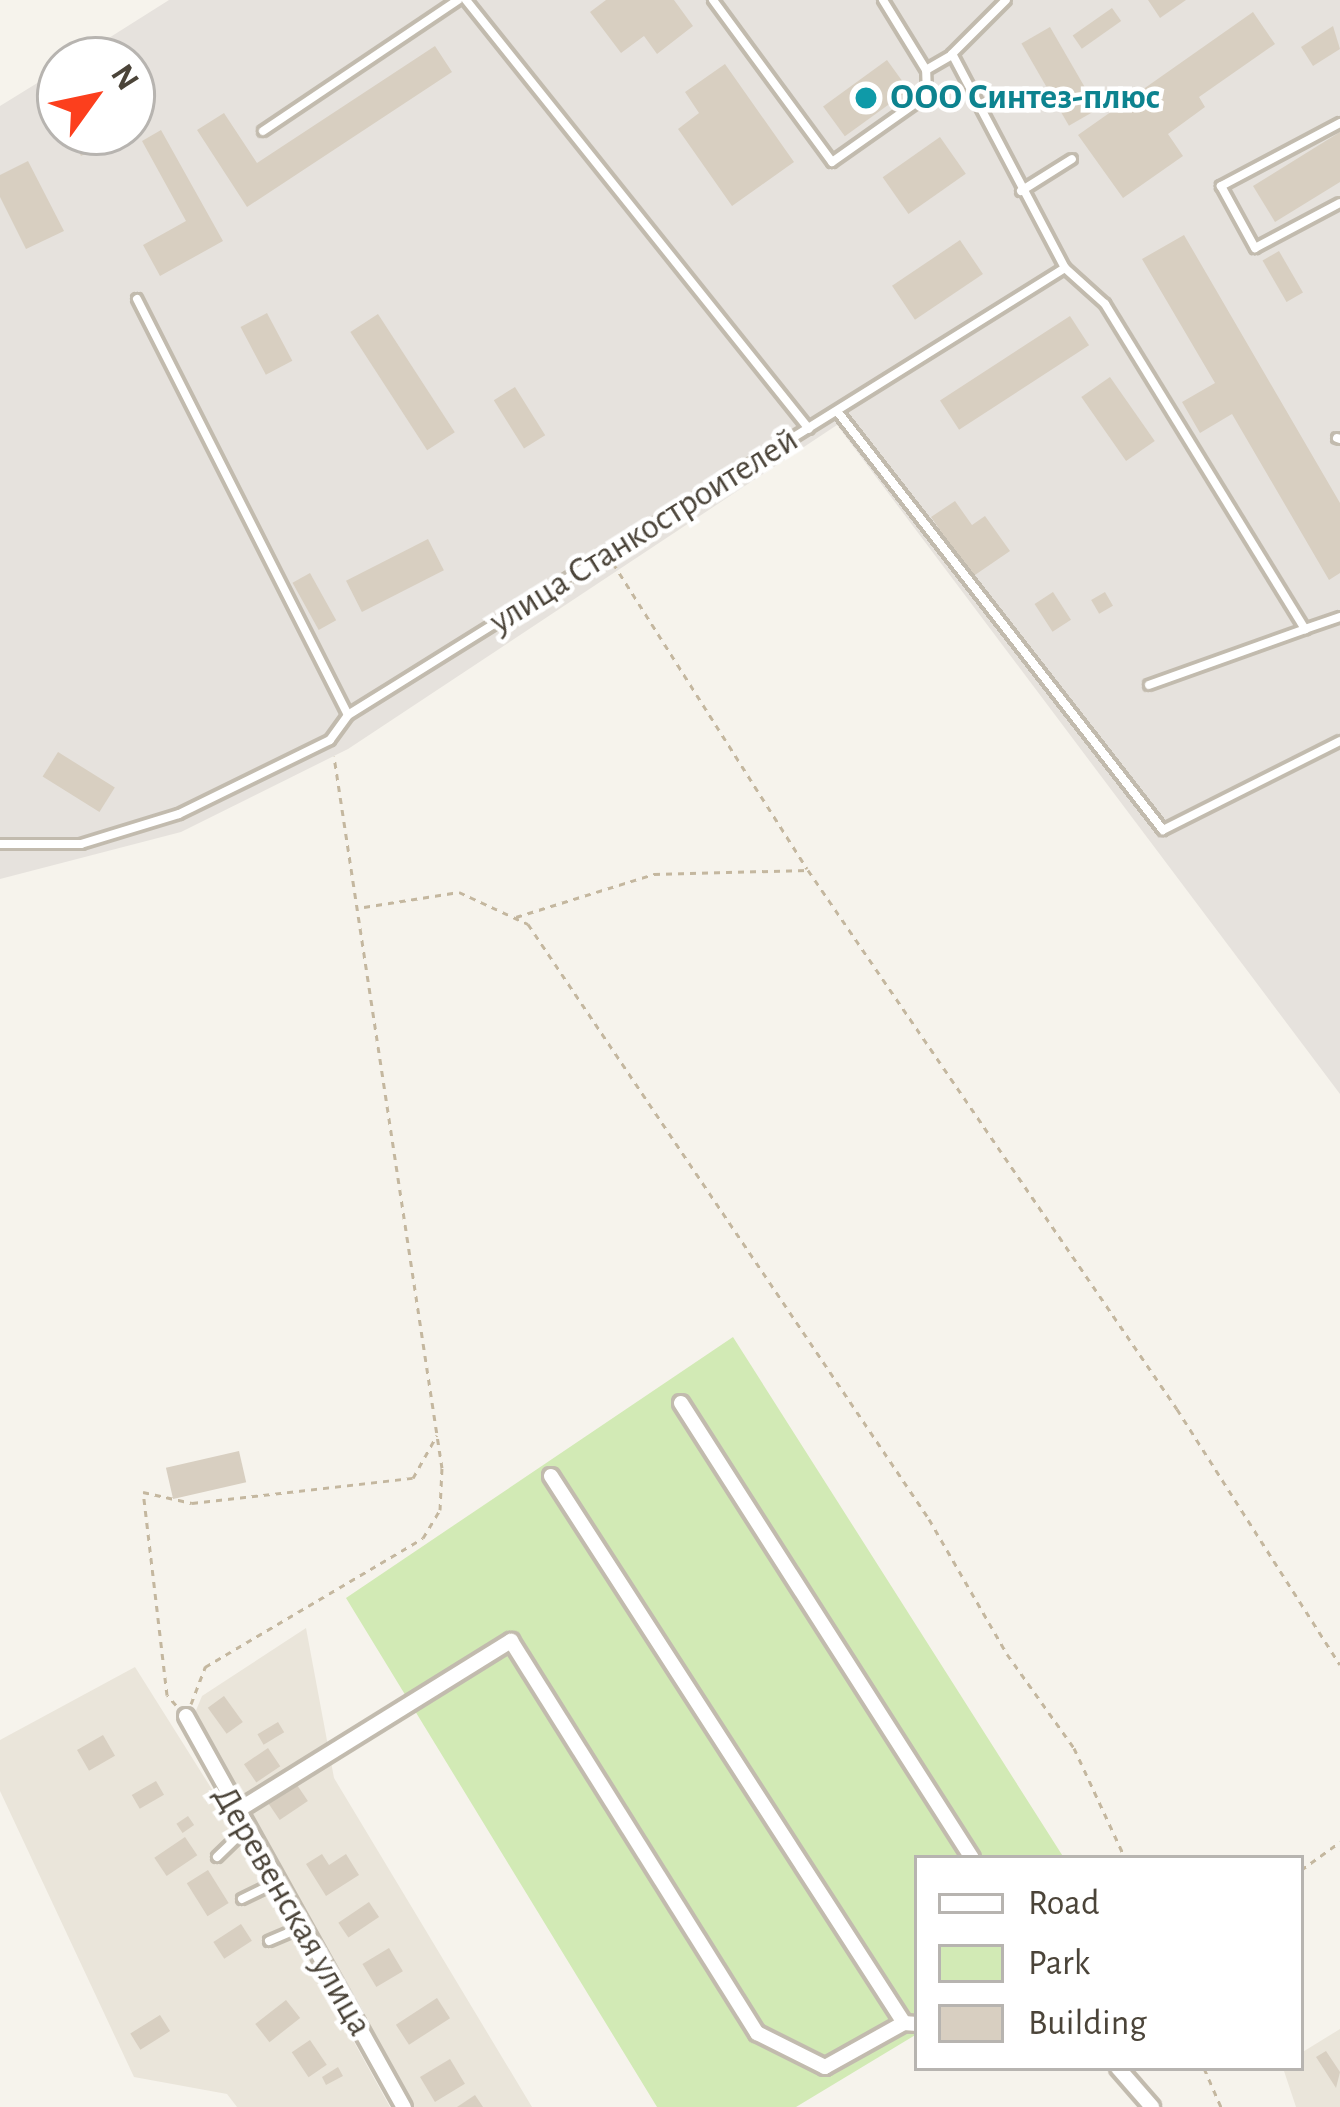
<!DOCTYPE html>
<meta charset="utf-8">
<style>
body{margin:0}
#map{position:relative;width:1340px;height:2107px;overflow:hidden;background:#f6f3ec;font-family:"Alegreya Sans",sans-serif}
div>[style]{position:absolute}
.residential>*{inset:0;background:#eae5da}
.industrial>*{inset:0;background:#e6e2dd}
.green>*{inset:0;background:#d2eab5}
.building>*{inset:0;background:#d8cfc1;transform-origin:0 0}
.path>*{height:3px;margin-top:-1.5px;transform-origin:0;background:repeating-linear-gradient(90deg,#c4b79f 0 6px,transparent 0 12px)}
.roads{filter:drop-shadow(3px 0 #c2bbae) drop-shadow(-3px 0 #c2bbae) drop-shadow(0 3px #c2bbae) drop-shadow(0 -3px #c2bbae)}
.lane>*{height:8px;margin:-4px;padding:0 4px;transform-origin:4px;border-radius:4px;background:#fff}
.street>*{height:14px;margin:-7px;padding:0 7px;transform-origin:7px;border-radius:7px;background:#fff}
.dots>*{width:33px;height:33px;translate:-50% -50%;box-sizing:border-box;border:6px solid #fff;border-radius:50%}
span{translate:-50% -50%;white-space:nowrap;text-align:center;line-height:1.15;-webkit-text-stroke:9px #fff;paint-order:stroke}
.culture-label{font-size:36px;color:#0d838f;font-weight:700}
.left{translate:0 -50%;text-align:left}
.street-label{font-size:36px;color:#4b4439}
.legend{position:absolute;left:914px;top:1855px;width:390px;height:216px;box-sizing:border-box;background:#fff;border:3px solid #b7b4b0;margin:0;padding:15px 21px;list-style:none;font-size:36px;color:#4b4439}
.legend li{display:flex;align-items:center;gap:24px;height:60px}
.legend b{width:60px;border:3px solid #b7b4b0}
.north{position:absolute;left:36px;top:36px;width:120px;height:120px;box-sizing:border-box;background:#fff;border:3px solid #b7b4b0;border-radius:50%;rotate:57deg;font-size:33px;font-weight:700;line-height:48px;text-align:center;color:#4b4439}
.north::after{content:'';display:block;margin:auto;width:42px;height:54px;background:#fc3f1d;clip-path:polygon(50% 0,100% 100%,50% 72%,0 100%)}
</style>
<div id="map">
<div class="residential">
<div style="clip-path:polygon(306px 1628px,334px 1778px,532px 2107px,411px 2107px,192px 1720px,202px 1696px)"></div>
<div style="clip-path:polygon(135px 1667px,230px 1818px,390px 2107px,237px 2107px,227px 2094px,134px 2077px,0 1791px,0 1740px)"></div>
<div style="clip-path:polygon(1340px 2029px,1340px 2107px,1296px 2107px,1283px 2068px,1301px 2068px,1301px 2053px)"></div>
</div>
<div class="industrial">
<div style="clip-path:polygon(169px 0,1340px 0,1340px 1094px,837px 425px,348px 749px,181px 832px,0 879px,0 106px,60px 69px,60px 132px,132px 132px,132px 60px,74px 60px)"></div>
</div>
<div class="green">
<div style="clip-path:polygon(733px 1337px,1064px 1858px,917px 1858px,917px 2034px,796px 2107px,657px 2107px,346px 1598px)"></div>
</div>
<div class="building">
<div style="clip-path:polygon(606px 0,674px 0,693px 26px,657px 54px,644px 36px,621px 53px,590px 12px)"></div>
<div style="clip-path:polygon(1148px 0,1186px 0,1160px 18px)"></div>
<div style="left:1112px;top:8px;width:16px;height:48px;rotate:55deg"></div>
<div style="clip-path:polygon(1253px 12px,1275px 44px,1199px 97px,1205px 107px,1168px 134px,1183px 156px,1123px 198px,1078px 135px)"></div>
<div style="clip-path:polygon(1333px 26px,1340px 49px,1313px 66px,1301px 47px)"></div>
<div style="left:1050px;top:27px;width:95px;height:33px;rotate:60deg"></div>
<div style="clip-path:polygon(435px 46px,452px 72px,247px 207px,197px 130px,224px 113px,257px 163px)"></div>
<div style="left:887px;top:60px;width:37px;height:79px;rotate:54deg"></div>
<div style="clip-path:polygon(725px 64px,794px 162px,732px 206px,678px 129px,699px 113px,685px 92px)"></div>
<div style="clip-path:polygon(132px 96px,146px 123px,132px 130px)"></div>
<div style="clip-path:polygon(161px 130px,223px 241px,160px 276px,143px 245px,186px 221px,142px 141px)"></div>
<div style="clip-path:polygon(68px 132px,128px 132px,81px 156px)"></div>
<div style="clip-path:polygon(1340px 132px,1340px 182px,1275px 222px,1253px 186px)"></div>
<div style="left:940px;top:137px;width:45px;height:70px;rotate:55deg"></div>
<div style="clip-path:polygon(28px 161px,64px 231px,26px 249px,0 197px,0 175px)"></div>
<div style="clip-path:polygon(1184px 235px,1340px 503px,1340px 573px,1329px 580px,1232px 414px,1200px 433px,1182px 402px,1215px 383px,1142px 259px)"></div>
<div style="left:960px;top:240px;width:41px;height:82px;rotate:56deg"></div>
<div style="left:1279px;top:251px;width:48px;height:19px;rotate:60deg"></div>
<div style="left:267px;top:313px;width:54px;height:30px;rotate:62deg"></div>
<div style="left:378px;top:314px;width:141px;height:33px;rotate:57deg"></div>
<div style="left:1070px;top:316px;width:35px;height:155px;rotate:57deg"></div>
<div style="left:1110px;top:377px;width:78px;height:35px;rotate:55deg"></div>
<div style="left:515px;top:387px;width:57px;height:25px;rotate:58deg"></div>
<div style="clip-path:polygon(955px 501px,972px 525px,985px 516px,1010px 551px,972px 577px,931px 517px)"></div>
<div style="left:428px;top:539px;width:35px;height:92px;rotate:63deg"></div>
<div style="left:310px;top:573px;width:54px;height:20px;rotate:61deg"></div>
<div style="left:1053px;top:592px;width:33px;height:22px;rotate:57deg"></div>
<div style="left:1105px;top:592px;width:16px;height:16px;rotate:60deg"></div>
<div style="left:58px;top:752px;width:67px;height:29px;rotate:32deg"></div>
<div style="left:239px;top:1451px;width:32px;height:75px;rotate:77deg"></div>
<div style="left:224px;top:1696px;width:32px;height:20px;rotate:54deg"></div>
<div style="left:278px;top:1722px;width:12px;height:24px;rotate:59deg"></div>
<div style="left:103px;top:1735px;width:24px;height:30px;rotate:60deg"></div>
<div style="left:268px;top:1748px;width:22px;height:29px;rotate:56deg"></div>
<div style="left:156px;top:1781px;width:16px;height:28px;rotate:60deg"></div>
<div style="left:295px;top:1782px;width:23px;height:34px;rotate:56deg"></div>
<div style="left:188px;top:1816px;width:11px;height:14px;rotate:56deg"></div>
<div style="left:185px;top:1837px;width:22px;height:37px;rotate:56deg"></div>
<div style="clip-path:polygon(322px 1854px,329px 1865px,346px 1854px,359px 1875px,326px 1896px,306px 1864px)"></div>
<div style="left:208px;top:1870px;width:39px;height:25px;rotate:58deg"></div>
<div style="left:369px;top:1902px;width:18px;height:37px;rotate:56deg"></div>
<div style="left:241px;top:1924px;width:20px;height:33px;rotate:57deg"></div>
<div style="left:389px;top:1948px;width:27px;height:31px;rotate:59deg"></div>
<div style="left:437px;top:1998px;width:24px;height:49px;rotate:57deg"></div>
<div style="left:286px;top:2000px;width:23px;height:39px;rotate:52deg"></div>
<div style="left:160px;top:2015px;width:19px;height:35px;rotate:58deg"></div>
<div style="left:310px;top:2040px;width:30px;height:22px;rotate:56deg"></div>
<div style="clip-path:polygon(1326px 2051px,1340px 2072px,1336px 2088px,1316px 2057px)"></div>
<div style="left:450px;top:2059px;width:29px;height:35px;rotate:59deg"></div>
<div style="clip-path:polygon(338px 2067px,343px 2076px,326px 2085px,322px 2077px)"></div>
<div style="clip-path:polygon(475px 2095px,483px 2107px,457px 2107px)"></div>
</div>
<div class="path">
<div style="left:613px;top:563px;width:362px;rotate:57.6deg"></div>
<div style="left:364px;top:907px;width:96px;rotate:-9deg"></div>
<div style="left:459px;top:892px;width:76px;rotate:24.9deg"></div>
<div style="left:528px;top:924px;width:718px;rotate:56.02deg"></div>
<div style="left:929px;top:1519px;width:156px;rotate:60deg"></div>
<div style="left:1007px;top:1654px;width:115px;rotate:54.5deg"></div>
<div style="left:1074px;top:1748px;width:121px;rotate:65.1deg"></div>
<div style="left:516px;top:917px;width:145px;rotate:-17.3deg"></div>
<div style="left:654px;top:874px;width:154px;rotate:-1.5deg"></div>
<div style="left:808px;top:870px;width:653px;rotate:55.6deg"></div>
<div style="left:1177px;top:1409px;width:303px;rotate:57.5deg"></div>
<div style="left:191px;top:1704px;width:40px;rotate:-69deg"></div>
<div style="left:205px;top:1667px;width:253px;rotate:-30.6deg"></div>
<div style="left:423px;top:1538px;width:33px;rotate:-59deg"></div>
<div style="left:440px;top:1510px;width:42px;rotate:-87.3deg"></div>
<div style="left:442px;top:1468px;width:720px;rotate:-98.63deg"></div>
<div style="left:176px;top:1705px;width:13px;rotate:-132deg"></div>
<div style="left:167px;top:1695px;width:204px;rotate:-96.7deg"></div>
<div style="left:143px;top:1492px;width:50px;rotate:12.7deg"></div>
<div style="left:192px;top:1503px;width:222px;rotate:-6.5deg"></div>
<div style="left:413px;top:1478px;width:49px;rotate:-60.8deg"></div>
<div style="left:1301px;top:1870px;width:48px;rotate:-35.7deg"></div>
<div style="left:1204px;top:2068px;width:43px;rotate:66.4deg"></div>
</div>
<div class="roads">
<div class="lane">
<div style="left:466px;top:0;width:549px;rotate:51.36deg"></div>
<div style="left:713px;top:0;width:201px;rotate:53.7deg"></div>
<div style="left:832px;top:162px;width:116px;rotate:-35.2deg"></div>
<div style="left:927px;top:95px;width:25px;rotate:-92deg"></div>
<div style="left:883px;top:0;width:82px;rotate:58.4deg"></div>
<div style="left:926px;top:70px;width:30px;rotate:-30deg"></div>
<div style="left:1340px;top:123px;width:135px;rotate:152.1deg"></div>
<div style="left:1221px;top:186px;width:71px;rotate:61.3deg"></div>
<div style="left:1255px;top:248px;width:96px;rotate:-27.9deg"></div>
<div style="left:263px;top:131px;width:235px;rotate:-33.9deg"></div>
<div style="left:1021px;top:191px;width:60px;rotate:-32.1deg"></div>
<div style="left:1065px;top:268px;width:54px;rotate:42deg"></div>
<div style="left:1105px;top:304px;width:382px;rotate:58.4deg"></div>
<div style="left:1305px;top:629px;width:37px;rotate:-19deg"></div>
<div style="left:137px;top:299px;width:466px;rotate:63.1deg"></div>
<div style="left:348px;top:715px;width:845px;rotate:-31.94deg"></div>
<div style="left:1065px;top:268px;width:242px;rotate:-117.8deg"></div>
<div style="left:952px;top:54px;width:76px;rotate:-45deg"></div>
<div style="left:837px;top:411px;width:531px;rotate:52.12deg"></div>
<div style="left:1163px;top:830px;width:198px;rotate:-26.7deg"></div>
<div style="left:1337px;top:438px;width:3px;rotate:18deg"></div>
<div style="left:1149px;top:685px;width:166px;rotate:-19.7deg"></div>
<div style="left:0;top:844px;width:81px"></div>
<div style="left:81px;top:844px;width:102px;rotate:-17deg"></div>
<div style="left:179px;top:814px;width:168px;rotate:-26.1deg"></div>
<div style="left:330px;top:740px;width:31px;rotate:-54deg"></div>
<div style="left:217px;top:1857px;width:39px;rotate:-44deg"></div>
<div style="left:242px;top:1899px;width:37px;rotate:-26deg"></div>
<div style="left:269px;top:1941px;width:34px;rotate:-23deg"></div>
</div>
<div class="street">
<div style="left:681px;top:1403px;width:540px;rotate:57.4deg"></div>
<div style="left:551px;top:1476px;width:651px;rotate:57.16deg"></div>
<div style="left:186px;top:1716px;width:448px;rotate:60.9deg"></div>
<div style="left:235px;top:1812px;width:325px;rotate:-31.8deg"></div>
<div style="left:511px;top:1641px;width:463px;rotate:57.9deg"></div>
<div style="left:757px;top:2033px;width:76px;rotate:26.6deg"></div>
<div style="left:825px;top:2067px;width:90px;rotate:-29.1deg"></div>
<div style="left:904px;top:2023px;width:13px;rotate:4deg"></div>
<div style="left:1118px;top:2068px;width:52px;rotate:48.9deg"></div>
</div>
</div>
<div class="dots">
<div style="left:866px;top:98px;background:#0f9aa8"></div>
</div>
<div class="culture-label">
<span class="left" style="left:890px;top:98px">ООО Синтез-плюс</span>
</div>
<div class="street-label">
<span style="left:644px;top:531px;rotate:-32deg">улица Станкостроителей</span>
<span style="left:292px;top:1911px;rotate:60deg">Деревенская улица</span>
</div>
<ul class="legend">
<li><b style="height:15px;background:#fff"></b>Road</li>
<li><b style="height:33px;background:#d2eab5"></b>Park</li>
<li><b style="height:33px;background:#d8cfc1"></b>Building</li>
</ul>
<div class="north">N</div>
</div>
